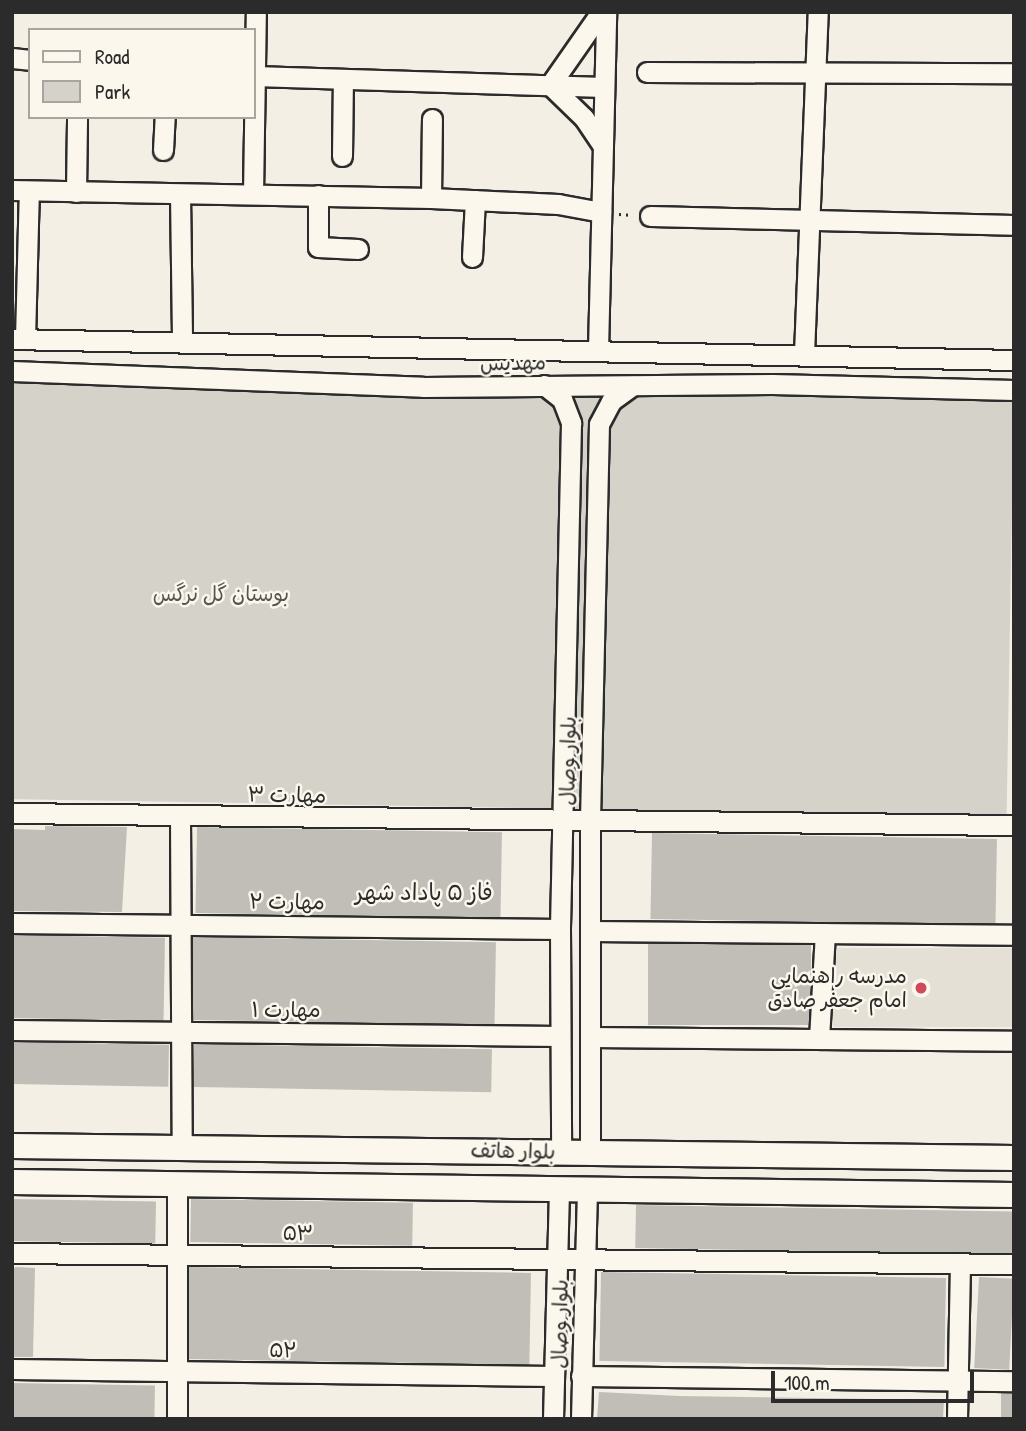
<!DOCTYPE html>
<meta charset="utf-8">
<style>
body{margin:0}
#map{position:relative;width:1026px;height:1431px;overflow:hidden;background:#f3efe4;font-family:"Patrick Hand","Playpen Sans Arabic",sans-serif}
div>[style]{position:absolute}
.built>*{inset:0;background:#e4e0d6}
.green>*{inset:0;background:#d5d2c9;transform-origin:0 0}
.building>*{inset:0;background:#c0beb6;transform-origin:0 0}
.path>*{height:2.5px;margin-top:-1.25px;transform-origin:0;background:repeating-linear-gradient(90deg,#2b2b2b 0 2px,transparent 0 7px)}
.roads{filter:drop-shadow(2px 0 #2b2b2b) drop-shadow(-2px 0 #2b2b2b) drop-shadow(0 2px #2b2b2b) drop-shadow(0 -2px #2b2b2b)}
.minor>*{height:19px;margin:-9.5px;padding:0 9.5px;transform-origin:9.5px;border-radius:9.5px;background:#fbf7ec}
.major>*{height:24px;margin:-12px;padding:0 12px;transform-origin:12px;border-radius:12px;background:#fbf7ec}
.dots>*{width:19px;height:19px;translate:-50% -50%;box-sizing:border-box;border:4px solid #fbf7ec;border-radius:50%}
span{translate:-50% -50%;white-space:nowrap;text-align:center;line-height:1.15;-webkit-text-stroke:5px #fbf7ec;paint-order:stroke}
.street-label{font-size:21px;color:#2b2b2b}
.park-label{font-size:21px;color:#565552}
.poi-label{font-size:21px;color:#2b2b2b}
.right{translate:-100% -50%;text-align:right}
.neighbourhood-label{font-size:23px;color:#2b2b2b}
.frame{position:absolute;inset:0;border:14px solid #2b2b2b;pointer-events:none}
.legend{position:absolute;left:28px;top:28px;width:228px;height:91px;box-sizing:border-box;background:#fbf7ec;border:2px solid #a8a59f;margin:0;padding:9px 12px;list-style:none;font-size:21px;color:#2b2b2b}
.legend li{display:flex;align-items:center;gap:14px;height:35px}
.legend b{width:35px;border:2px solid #a8a59f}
.scale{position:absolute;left:771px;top:1371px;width:203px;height:32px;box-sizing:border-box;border:4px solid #2b2b2b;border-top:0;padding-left:9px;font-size:21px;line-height:24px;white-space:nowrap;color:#2b2b2b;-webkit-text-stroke:5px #fbf7ec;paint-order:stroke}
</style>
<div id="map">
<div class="built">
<div style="clip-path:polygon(836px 948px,1012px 948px,1014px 1027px,834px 1027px,829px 1021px,832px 953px)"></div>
</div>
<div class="green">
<div style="left:12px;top:382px;width:1002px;height:417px;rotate:1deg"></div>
</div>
<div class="building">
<div style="clip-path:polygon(45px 826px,127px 827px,122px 912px,12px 911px,12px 829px,45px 830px)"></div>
<div style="left:197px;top:827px;width:305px;height:86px;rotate:1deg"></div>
<div style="left:652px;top:833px;width:345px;height:86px;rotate:1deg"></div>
<div style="left:12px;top:935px;width:153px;height:83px;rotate:1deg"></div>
<div style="left:193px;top:937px;width:303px;height:83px;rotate:1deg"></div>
<div style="left:648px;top:944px;width:163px;height:81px"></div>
<div style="left:12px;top:1042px;width:157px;height:42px;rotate:1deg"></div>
<div style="left:194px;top:1044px;width:298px;height:43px;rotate:1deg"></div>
<div style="left:12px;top:1199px;width:144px;height:42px;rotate:1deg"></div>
<div style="left:191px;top:1199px;width:222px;height:43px;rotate:1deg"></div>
<div style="left:636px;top:1205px;width:378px;height:43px;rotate:1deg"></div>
<div style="clip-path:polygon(17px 1267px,35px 1268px,33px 1357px,12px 1357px,12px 1268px)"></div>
<div style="left:189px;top:1267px;width:342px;height:92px;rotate:1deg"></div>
<div style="left:601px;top:1272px;width:345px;height:89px;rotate:1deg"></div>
<div style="left:979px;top:1277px;width:35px;height:91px;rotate:3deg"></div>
<div style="left:12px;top:1383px;width:143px;height:36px;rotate:1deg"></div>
<div style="clip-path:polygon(599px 1392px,680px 1396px,944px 1400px,943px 1419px,597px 1419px)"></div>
<div style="left:1001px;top:1393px;width:13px;height:26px"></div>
</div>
<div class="path">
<div style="left:619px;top:214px;width:14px;rotate:4deg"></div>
</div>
<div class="roads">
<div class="minor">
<div style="left:601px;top:12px;width:89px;rotate:124.9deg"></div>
<div style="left:550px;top:85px;width:47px;rotate:44.1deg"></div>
<div style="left:584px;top:118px;width:34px;rotate:56deg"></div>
<div style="left:12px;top:58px;width:18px;rotate:6deg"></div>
<div style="left:647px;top:72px;width:367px;rotate:0.2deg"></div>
<div style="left:254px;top:76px;width:350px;rotate:1.8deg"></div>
<div style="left:163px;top:150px;width:33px;rotate:-87deg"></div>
<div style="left:342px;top:156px;width:77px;rotate:-89.3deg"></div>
<div style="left:12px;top:190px;width:419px;rotate:1.1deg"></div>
<div style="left:431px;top:198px;width:127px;rotate:2.7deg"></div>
<div style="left:558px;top:204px;width:44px;rotate:10.5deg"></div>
<div style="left:76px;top:192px;width:75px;rotate:-89.2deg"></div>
<div style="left:180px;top:194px;width:148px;rotate:89.2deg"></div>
<div style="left:253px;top:194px;width:182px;rotate:-89.1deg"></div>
<div style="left:318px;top:195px;width:52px;rotate:90deg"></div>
<div style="left:318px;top:247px;width:40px;rotate:2.9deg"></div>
<div style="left:431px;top:198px;width:79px;rotate:-89.3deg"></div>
<div style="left:650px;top:216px;width:364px;rotate:1.4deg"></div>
<div style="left:472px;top:257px;width:57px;rotate:-87deg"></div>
<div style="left:12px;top:339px;width:1002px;rotate:1.2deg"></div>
<div style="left:25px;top:339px;width:148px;rotate:-88.5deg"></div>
<div style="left:598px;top:350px;width:338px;rotate:-88.6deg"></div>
<div style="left:804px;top:354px;width:342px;rotate:-87.7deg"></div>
<div style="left:12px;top:371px;width:411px;rotate:2.2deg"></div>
<div style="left:423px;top:387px;width:349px;rotate:-0.5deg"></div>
<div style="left:772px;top:384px;width:242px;rotate:1.4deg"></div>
<div style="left:544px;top:385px;width:23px;rotate:38deg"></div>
<div style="left:562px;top:399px;width:26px;rotate:69deg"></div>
<div style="left:571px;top:423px;width:506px;rotate:91.25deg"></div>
<div style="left:560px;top:929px;width:222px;rotate:89.7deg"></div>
<div style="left:12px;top:813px;width:1002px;rotate:0.69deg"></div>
<div style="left:180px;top:816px;width:331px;rotate:89.7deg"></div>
<div style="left:12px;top:923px;width:548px;rotate:0.63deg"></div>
<div style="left:590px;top:931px;width:424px;rotate:0.5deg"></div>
<div style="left:12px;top:1030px;width:547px;rotate:0.63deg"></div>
<div style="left:590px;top:1037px;width:424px;rotate:0.5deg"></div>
<div style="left:819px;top:1039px;width:106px;rotate:-86.8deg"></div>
<div style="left:590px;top:1152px;width:332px;rotate:-90deg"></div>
<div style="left:590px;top:820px;width:396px;rotate:-88.7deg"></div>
<div style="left:599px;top:424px;width:26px;rotate:-62deg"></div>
<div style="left:611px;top:401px;width:26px;rotate:-36deg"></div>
<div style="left:177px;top:1184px;width:235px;rotate:90deg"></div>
<div style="left:12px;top:1253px;width:1002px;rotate:0.63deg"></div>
<div style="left:12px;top:1369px;width:541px;rotate:0.74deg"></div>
<div style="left:581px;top:1376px;width:433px;rotate:0.7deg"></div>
<div style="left:553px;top:1419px;width:232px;rotate:-88.5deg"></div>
<div style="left:581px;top:1419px;width:230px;rotate:-88.5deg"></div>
<div style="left:957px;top:1419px;width:155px;rotate:-88.9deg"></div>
</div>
<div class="major">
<div style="left:12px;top:1146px;width:1002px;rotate:0.69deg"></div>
<div style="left:12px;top:1182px;width:1002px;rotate:0.74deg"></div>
</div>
</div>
<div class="dots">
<div style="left:921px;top:988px;background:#d1495b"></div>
</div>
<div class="street-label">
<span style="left:513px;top:363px;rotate:-1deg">مهدیس</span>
<span style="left:568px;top:761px;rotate:-89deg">بلوار وصال</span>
<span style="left:287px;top:795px;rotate:1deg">مهارت ۳</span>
<span style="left:287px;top:902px;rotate:1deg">مهارت ۲</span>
<span style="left:286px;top:1010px">مهارت ۱</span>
<span style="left:513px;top:1151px;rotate:1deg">بلوار هاتف</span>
<span style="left:298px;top:1233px;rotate:1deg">۵۳</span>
<span style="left:560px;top:1324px;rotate:-89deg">بلوار وصال</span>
<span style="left:283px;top:1350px;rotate:1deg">۵۲</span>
</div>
<div class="park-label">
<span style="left:221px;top:594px">بوستان گل نرگس</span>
</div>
<div class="poi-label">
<span class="right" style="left:907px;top:988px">مدرسه راهنمایی<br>امام جعفر صادق</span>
</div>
<div class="neighbourhood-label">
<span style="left:424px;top:892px">فاز ۵ پاداد شهر</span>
</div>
<div class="frame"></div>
<ul class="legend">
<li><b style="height:9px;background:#fbf7ec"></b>Road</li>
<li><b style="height:19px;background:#d5d2c9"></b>Park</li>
</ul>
<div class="scale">100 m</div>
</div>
